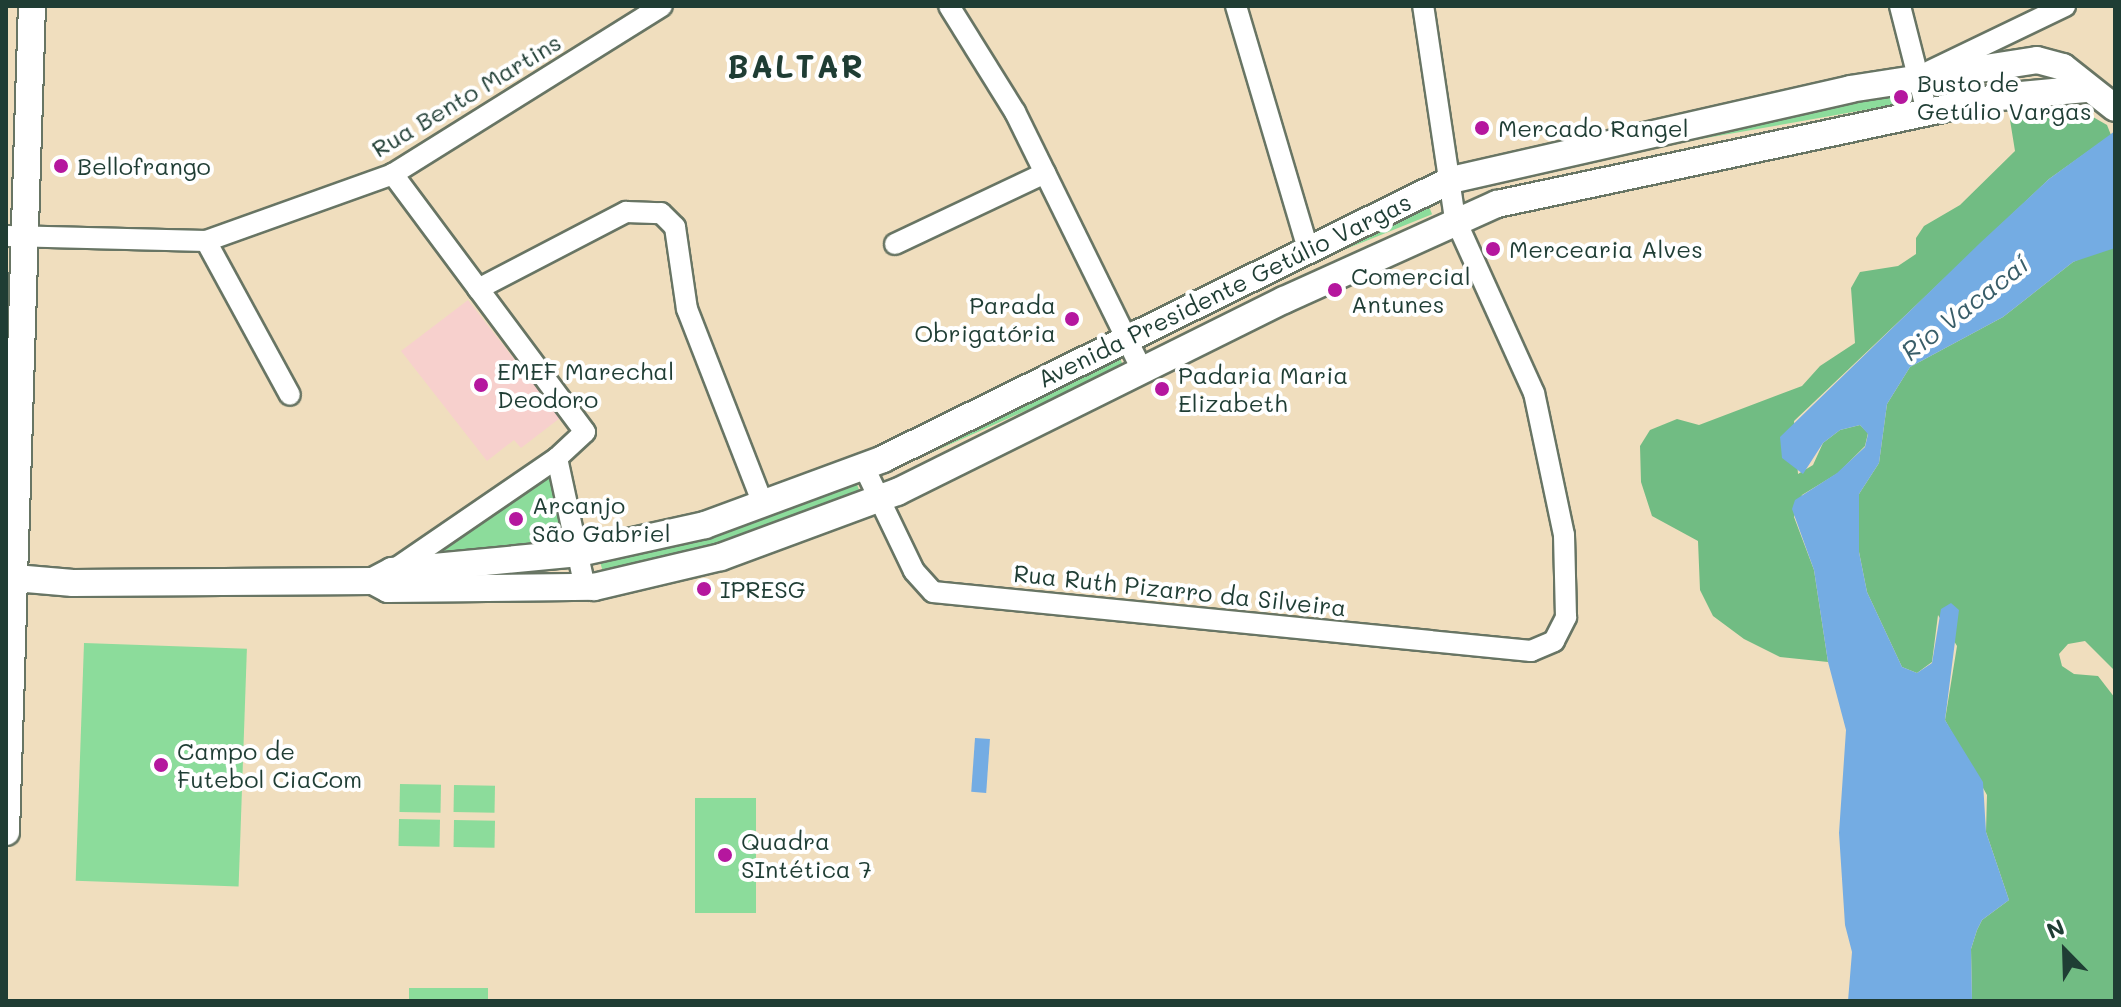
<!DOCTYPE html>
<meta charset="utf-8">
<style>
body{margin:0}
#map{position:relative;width:2121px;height:1007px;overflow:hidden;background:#f0debe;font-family:Mali,sans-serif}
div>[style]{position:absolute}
.built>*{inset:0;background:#f7d0cd}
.green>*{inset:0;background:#8cdc9b;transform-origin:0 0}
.forest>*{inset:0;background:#71bc83}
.water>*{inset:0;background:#74ace3;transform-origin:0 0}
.roads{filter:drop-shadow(2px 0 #687564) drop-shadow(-2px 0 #687564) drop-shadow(0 2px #687564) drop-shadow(0 -2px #687564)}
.minor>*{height:20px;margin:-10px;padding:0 10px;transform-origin:10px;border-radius:10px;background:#fff}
.major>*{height:26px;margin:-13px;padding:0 13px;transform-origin:13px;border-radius:13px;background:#fff}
.dots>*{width:22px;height:22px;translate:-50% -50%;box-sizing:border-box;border:4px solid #fff;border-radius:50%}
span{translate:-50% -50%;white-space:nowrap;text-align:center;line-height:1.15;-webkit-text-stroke:8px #fff;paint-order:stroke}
.poi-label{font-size:24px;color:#1f3d34}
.left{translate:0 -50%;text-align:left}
.right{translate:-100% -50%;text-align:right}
.street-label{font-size:24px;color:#1f3d34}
.water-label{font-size:26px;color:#395e69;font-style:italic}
.district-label{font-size:32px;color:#1f3d34;font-weight:700;letter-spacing:2px}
.frame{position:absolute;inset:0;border:8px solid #1f3d34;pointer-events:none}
.north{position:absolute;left:2025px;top:911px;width:80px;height:80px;-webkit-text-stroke:6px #fff;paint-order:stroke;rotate:337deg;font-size:22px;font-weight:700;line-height:32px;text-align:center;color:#1f3d34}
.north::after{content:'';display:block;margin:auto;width:28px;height:36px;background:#1f3d34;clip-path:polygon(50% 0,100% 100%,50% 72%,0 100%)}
</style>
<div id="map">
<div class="built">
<div style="clip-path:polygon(468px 300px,560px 418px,521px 448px,514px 440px,487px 461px,401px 351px)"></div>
</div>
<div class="green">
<div style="left:1909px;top:91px;width:11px;height:439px;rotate:80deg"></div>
<div style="left:1428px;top:204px;width:11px;height:309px;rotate:68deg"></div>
<div style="left:1119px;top:356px;width:12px;height:255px;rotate:66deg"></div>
<div style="clip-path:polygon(549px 475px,566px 540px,424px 556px)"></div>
<div style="clip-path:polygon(856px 482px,860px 492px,716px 545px,603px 572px,600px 562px,713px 534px)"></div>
<div style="left:84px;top:643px;width:163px;height:238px;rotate:2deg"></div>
<div style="left:400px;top:784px;width:41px;height:28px;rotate:1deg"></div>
<div style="left:454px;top:785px;width:41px;height:27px;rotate:1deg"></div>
<div style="left:695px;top:798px;width:61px;height:115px"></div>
<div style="left:399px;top:819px;width:41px;height:27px;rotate:1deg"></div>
<div style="left:454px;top:820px;width:41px;height:27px;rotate:1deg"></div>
<div style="left:409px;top:988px;width:79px;height:13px"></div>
</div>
<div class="forest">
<div style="clip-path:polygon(2065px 101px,2107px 125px,2111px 135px,2049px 179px,1794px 421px,1798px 474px,1813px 465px,1823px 443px,1840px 430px,1860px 425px,1868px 433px,1865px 446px,1838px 473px,1802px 495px,1794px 517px,1814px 570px,1828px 662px,1780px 657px,1744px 639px,1713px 616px,1700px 590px,1698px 541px,1652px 516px,1641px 482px,1640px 446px,1650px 430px,1677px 419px,1699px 425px,1802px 386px,1820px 366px,1855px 343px,1851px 288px,1860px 272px,1898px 266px,1916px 254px,1916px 238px,1924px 226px,1960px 205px,2015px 151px,2010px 120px,2021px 108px)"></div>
<div style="clip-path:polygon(2104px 248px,2115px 248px,2115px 671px,2085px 641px,2068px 644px,2059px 654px,2062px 666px,2074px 674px,2098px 676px,2115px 698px,2115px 1001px,1972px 1001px,1971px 949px,1977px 930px,1982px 920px,2009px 900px,1986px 832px,1987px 795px,1945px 720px,1957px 646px,1938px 615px,1932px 662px,1917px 673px,1902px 667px,1867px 592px,1859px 552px,1859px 494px,1879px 463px,1887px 404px,1910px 367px,2003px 317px,2073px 262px)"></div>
</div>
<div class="water">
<div style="clip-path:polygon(2115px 131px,2115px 248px,2073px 262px,2003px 317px,1910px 367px,1887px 404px,1879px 463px,1859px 494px,1859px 552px,1867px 592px,1902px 667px,1917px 673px,1932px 663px,1941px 609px,1951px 603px,1959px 610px,1945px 720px,1983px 782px,1986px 832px,2009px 900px,1982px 920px,1977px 930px,1971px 949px,1972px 1001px,1848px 1001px,1852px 952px,1845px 925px,1839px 833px,1846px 730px,1828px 662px,1814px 570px,1792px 509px,1795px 500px,1837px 473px,1865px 447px,1868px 434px,1860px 425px,1840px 430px,1823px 443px,1803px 474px,1782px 458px,1780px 437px,1980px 243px,2049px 179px)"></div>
<div style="left:975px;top:738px;width:15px;height:54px;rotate:4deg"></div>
</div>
<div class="roads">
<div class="minor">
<div style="left:949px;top:6px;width:125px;rotate:58.1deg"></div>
<div style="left:1015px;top:112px;width:288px;rotate:63.8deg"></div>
<div style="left:1236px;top:6px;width:253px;rotate:73.5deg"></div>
<div style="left:1900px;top:6px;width:109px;rotate:75.7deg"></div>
<div style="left:1930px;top:71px;width:150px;rotate:-25.7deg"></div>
<div style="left:6px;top:236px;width:200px;rotate:1.4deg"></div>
<div style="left:206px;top:241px;width:199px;rotate:-19.7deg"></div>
<div style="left:393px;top:174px;width:317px;rotate:-32deg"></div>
<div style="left:206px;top:241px;width:175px;rotate:61.4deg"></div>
<div style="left:895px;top:244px;width:166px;rotate:-25.3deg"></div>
<div style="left:478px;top:289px;width:167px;rotate:-27.5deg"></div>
<div style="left:626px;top:212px;width:35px;rotate:2deg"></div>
<div style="left:661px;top:213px;width:20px;rotate:45deg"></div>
<div style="left:675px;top:227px;width:83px;rotate:81.7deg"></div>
<div style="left:687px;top:309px;width:209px;rotate:68.7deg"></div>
<div style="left:557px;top:458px;width:132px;rotate:77.8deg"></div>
<div style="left:864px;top:467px;width:115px;rotate:64.3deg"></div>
<div style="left:914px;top:571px;width:28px;rotate:48deg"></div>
<div style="left:933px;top:592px;width:601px;rotate:5.63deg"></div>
<div style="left:1531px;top:651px;width:25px;rotate:-23deg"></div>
<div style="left:1554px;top:641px;width:27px;rotate:-63deg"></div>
<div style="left:1566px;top:617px;width:82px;rotate:-91.4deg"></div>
<div style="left:1564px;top:535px;width:145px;rotate:-101.9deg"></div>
<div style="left:1534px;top:393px;width:191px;rotate:-114.4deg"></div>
<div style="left:1455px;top:219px;width:215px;rotate:-98.5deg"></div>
<div style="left:392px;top:571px;width:200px;rotate:-34.4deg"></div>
<div style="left:557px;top:458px;width:38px;rotate:-43deg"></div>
<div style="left:585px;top:432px;width:322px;rotate:-126.7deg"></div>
</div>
<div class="major">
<div style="left:15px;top:578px;width:58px;rotate:4.9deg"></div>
<div style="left:73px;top:583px;width:300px;rotate:-0.4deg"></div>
<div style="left:373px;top:581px;width:21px;rotate:-28deg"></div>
<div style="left:392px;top:571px;width:188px;rotate:-5.5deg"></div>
<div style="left:579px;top:553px;width:129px;rotate:-12.5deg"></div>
<div style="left:705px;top:525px;width:190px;rotate:-20.3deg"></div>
<div style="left:883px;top:459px;width:633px;rotate:-26.16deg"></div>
<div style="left:1451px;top:180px;width:409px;rotate:-12.8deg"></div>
<div style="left:1850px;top:89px;width:189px;rotate:-8.8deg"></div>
<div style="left:2037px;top:60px;width:27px;rotate:15deg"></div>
<div style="left:2063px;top:67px;width:66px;rotate:38.3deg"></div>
<div style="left:373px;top:581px;width:17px;rotate:28deg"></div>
<div style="left:388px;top:589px;width:206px;rotate:-0.6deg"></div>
<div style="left:594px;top:587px;width:130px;rotate:-13.3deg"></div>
<div style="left:721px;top:557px;width:188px;rotate:-20.3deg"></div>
<div style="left:897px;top:492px;width:432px;rotate:-26.4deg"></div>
<div style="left:1284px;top:300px;width:234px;rotate:-24.3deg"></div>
<div style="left:1497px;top:204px;width:513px;rotate:-12.03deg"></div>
<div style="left:1999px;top:97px;width:87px;rotate:-5.3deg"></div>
<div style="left:6px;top:832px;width:826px;rotate:-88.2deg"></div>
</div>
</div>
<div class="dots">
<div style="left:1901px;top:97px;background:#b5179e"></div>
<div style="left:1482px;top:128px;background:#b5179e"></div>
<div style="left:61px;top:166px;background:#b5179e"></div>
<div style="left:1493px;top:249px;background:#b5179e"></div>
<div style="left:1335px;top:290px;background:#b5179e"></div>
<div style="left:1072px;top:319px;background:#b5179e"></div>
<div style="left:481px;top:385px;background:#b5179e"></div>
<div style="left:1162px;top:389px;background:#b5179e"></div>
<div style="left:516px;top:519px;background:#b5179e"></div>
<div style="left:704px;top:589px;background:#b5179e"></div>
<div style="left:161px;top:765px;background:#b5179e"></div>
<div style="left:725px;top:855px;background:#b5179e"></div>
</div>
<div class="poi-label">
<span class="left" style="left:1917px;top:97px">Busto de<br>Getúlio Vargas</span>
<span class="left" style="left:1498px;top:128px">Mercado Rangel</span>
<span class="left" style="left:77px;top:166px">Bellofrango</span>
<span class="left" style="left:1509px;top:249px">Mercearia Alves</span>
<span class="left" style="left:1351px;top:290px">Comercial<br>Antunes</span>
<span class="right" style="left:1056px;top:319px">Parada<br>Obrigatória</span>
<span class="left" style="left:497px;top:385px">EMEF Marechal<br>Deodoro</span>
<span class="left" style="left:1178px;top:389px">Padaria Maria<br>Elizabeth</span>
<span class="left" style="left:532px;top:519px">Arcanjo<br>São Gabriel</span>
<span class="left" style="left:720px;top:589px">IPRESG</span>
<span class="left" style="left:177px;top:765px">Campo de<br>Futebol CiaCom</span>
<span class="left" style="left:741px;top:855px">Quadra<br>SIntética 7</span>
</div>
<div class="street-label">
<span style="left:466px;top:95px;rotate:-31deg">Rua Bento Martins</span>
<span style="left:1224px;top:290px;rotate:-26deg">Avenida Presidente Getúlio Vargas</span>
<span style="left:1180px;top:590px;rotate:6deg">Rua Ruth Pizarro da Silveira</span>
</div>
<div class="water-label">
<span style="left:1965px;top:308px;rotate:-38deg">Rio Vacacaí</span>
</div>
<div class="district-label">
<span style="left:796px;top:65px">BALTAR</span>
</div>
<div class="frame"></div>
<div class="north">N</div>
</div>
